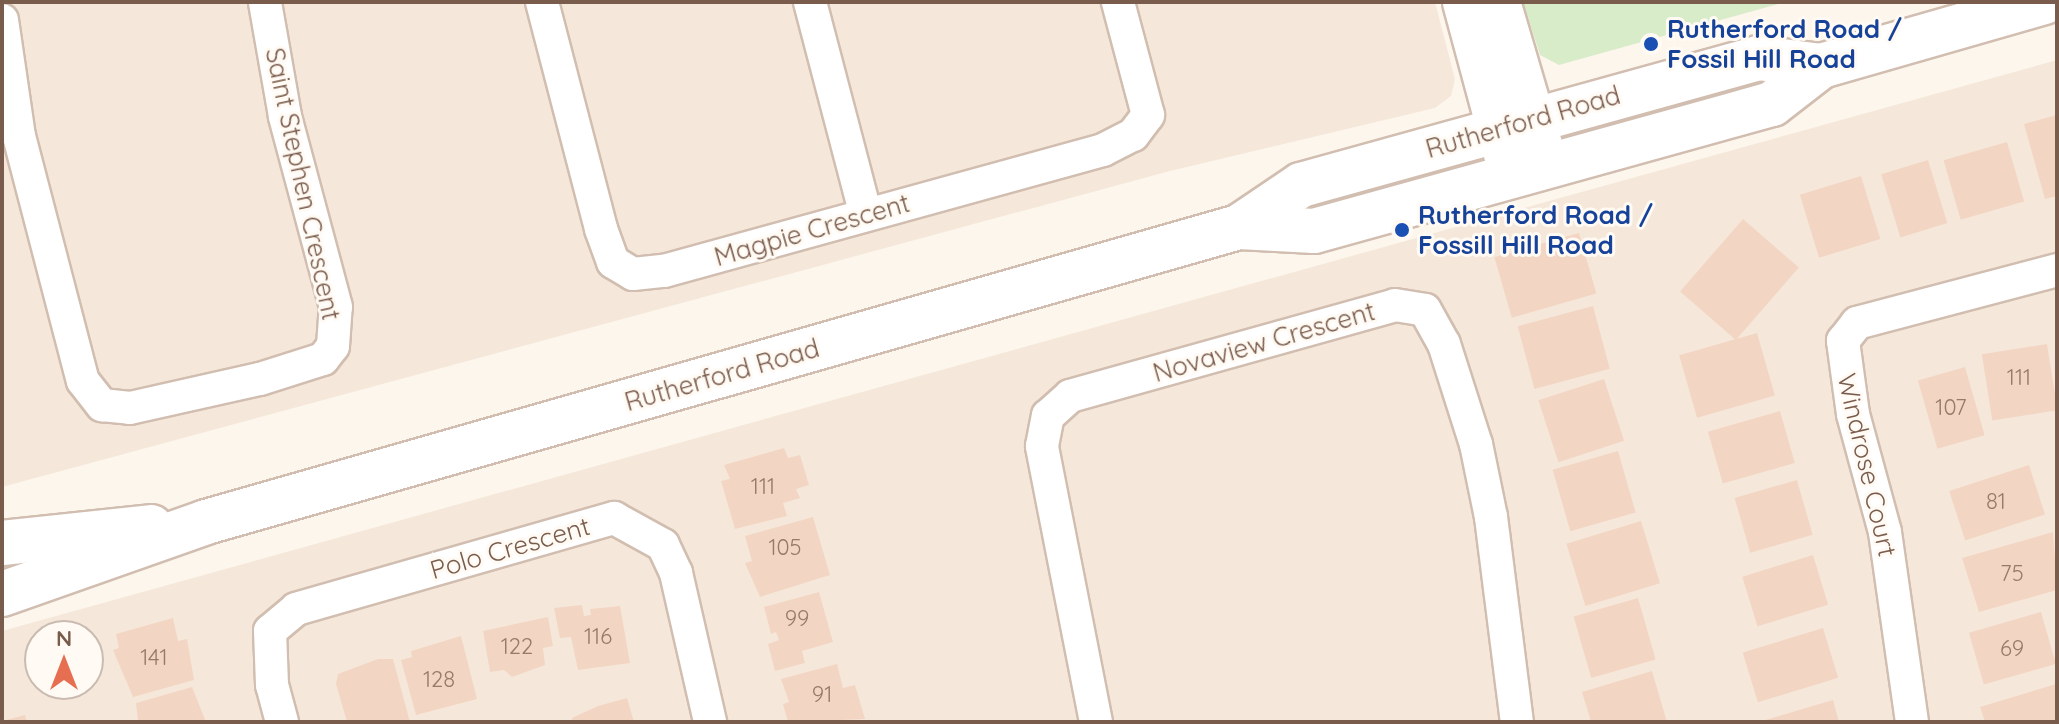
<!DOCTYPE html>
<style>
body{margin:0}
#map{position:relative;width:2059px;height:724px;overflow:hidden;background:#fdf6ec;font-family:Quicksand,sans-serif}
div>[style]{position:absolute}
.residential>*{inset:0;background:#f5e8da}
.green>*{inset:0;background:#d8ecc9}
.building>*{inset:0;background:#f3d5c3;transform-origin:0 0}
.roads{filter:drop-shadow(2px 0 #d1beb0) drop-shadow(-2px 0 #d1beb0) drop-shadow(0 2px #d1beb0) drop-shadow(0 -2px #d1beb0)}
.street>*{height:32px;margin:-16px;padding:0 16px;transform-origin:16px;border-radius:16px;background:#fff}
.secondary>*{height:44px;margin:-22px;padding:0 22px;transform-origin:22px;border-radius:22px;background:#fff}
.dots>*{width:22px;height:22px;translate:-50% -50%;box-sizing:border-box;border:4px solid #fffaf3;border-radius:50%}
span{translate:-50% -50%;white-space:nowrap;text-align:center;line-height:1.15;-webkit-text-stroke:6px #fffaf3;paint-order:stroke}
.number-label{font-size:22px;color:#987a6a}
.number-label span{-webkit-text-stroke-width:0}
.transit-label{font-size:26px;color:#164399;font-weight:700}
.left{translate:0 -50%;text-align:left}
.street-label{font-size:26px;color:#7a5c4d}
.frame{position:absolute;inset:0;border:4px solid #7a5c4d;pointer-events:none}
.north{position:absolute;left:24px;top:620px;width:80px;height:80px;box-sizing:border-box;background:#fffaf3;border:2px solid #cabbb1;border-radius:50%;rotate:0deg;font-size:22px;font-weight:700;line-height:32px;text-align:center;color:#7a5c4d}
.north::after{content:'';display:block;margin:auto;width:28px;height:36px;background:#e76f51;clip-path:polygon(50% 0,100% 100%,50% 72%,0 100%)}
</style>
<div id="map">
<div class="residential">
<div style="clip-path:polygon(2px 2px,1435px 2px,1455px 79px,1451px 96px,1435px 108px,1170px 171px,2px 487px)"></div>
<div style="clip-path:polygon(evenodd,2057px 60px,2057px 722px,2px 722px,2px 631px,2057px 60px,40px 636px,88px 636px,88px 684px,40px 684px,40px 636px)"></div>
</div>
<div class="green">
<div style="clip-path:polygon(1523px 2px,1785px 2px,1559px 65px,1540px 55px)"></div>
</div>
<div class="building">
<div style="clip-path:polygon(2057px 115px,2057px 196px,2045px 199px,2024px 124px)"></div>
<div style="left:2007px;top:142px;width:62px;height:66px;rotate:74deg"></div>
<div style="left:1928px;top:160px;width:66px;height:49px;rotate:73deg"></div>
<div style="left:1861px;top:176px;width:66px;height:64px;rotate:73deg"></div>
<div style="left:1743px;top:219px;width:74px;height:96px;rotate:41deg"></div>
<div style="left:1579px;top:233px;width:63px;height:88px;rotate:74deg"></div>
<div style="left:1593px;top:306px;width:65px;height:78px;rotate:75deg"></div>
<div style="left:1757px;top:333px;width:65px;height:81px;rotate:74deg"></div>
<div style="left:2047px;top:344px;width:67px;height:66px;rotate:81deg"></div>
<div style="left:1965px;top:367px;width:71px;height:49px;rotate:74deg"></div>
<div style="left:1604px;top:379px;width:65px;height:69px;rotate:72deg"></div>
<div style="left:1780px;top:411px;width:54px;height:75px;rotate:74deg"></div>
<div style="clip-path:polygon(784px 448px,788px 458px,800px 455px,809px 485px,796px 489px,800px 498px,783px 503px,787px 516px,735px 529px,721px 481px,730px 479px,724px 465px)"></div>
<div style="left:1618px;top:451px;width:64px;height:68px;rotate:74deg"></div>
<div style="left:2029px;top:465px;width:52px;height:84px;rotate:72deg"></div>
<div style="left:1797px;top:480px;width:57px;height:65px;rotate:74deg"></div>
<div style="clip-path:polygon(813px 517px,830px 575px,760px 597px,745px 563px,752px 561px,745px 536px)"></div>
<div style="left:1641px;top:521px;width:65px;height:78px;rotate:73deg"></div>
<div style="clip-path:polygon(2053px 532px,2057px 590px,1979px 612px,1962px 558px)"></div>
<div style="left:1813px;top:555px;width:52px;height:74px;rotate:73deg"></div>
<div style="clip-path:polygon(819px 592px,833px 642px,802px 651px,805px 663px,775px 671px,768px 644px,779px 640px,776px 632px,771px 634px,764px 607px)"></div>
<div style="left:1638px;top:598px;width:64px;height:67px;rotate:74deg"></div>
<div style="clip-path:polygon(582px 605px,584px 616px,591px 615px,590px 609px,620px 606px,630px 663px,578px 670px,571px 637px,560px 638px,554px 608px)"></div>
<div style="left:2041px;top:612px;width:54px;height:75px;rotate:74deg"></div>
<div style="clip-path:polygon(548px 617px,553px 646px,543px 648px,545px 665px,512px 677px,504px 670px,490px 672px,483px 631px)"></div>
<div style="clip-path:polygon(173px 618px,178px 641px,187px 639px,194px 680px,133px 697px,113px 650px,119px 648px,116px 634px)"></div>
<div style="left:1823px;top:628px;width:52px;height:84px;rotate:73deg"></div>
<div style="clip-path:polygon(461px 636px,477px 699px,416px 715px,401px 660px,412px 657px,411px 651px)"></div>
<div style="clip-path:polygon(378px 659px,393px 659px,410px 722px,347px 722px,336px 684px,338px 674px)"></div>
<div style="clip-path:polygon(837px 664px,843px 688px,855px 685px,865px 719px,788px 722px,783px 704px,789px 702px,781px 679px)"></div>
<div style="clip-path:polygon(1652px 671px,1667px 722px,1591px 722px,1582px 692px)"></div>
<div style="clip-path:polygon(2056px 684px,2057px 722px,1985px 722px,1980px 707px)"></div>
<div style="clip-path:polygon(192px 687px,206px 722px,138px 722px,136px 703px)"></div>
<div style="clip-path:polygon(627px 698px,634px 722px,573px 722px,572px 718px,598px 706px)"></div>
<div style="clip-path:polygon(1833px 700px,1839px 722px,1762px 722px,1762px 721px)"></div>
<div style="clip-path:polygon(25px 715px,27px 722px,2px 722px,2px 721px)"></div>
</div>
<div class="roads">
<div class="street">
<div style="left:542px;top:2px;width:235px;rotate:75.4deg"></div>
<div style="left:601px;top:229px;width:35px;rotate:70deg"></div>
<div style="left:613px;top:262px;width:23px;rotate:31deg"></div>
<div style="left:633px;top:274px;width:31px;rotate:-6deg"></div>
<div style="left:664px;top:271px;width:455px;rotate:-15.4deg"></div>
<div style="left:1103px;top:150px;width:34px;rotate:-27deg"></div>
<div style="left:1133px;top:135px;width:25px;rotate:-53deg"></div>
<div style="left:1148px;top:115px;width:117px;rotate:-104.9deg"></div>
<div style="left:810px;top:2px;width:220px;rotate:75.3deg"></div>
<div style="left:2px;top:20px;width:117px;rotate:81.7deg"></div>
<div style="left:19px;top:136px;width:253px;rotate:75.4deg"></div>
<div style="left:83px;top:381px;width:31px;rotate:52deg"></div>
<div style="left:102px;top:405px;width:28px;rotate:6deg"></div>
<div style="left:130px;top:408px;width:133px;rotate:-12.6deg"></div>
<div style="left:260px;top:379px;width:66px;rotate:-17.6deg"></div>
<div style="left:323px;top:359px;width:16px;rotate:-52deg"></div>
<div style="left:333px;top:346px;width:39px;rotate:-86deg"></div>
<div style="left:336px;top:307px;width:198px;rotate:-105deg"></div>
<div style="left:285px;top:116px;width:116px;rotate:-100deg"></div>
<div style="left:282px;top:722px;width:38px;rotate:-105deg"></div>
<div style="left:272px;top:685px;width:54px;rotate:-92.1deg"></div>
<div style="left:270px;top:631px;width:34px;rotate:-40deg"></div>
<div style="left:296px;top:609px;width:331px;rotate:-16deg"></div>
<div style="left:614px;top:518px;width:56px;rotate:28.9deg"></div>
<div style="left:663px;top:545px;width:31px;rotate:65deg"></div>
<div style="left:676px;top:573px;width:153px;rotate:77.1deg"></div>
<div style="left:1096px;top:722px;width:281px;rotate:-101.1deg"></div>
<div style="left:1042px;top:446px;width:31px;rotate:-79deg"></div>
<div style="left:1048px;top:416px;width:30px;rotate:-42deg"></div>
<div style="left:1070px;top:396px;width:337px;rotate:-15.6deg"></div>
<div style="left:1395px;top:305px;width:30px;rotate:9deg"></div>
<div style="left:1425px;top:310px;width:39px;rotate:61deg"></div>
<div style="left:1444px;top:344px;width:105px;rotate:72.3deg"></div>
<div style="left:1476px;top:444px;width:75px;rotate:78.4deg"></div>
<div style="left:1491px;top:517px;width:207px;rotate:82.8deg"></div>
<div style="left:1912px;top:722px;width:192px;rotate:-98.1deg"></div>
<div style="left:1885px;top:532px;width:122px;rotate:-105.2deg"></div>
<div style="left:1853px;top:414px;width:74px;rotate:-97.8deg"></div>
<div style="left:1843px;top:341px;width:23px;rotate:-52deg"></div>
<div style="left:1857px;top:323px;width:207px;rotate:-14.8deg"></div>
</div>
<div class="secondary">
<div style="left:1465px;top:2px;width:162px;rotate:74.9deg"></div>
<div style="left:1498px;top:2px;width:149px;rotate:73.6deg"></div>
<div style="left:1239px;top:227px;width:75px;rotate:3.1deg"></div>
<div style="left:1314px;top:231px;width:475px;rotate:-15.5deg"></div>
<div style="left:1772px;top:104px;width:62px;rotate:-37.8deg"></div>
<div style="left:1821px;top:66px;width:232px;rotate:-16deg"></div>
<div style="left:2px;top:543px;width:150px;rotate:-6.1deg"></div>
<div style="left:2px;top:594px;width:216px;rotate:-19.4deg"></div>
<div style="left:206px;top:522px;width:1074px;rotate:-15.94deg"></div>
<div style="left:1239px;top:227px;width:75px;rotate:-34.1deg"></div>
<div style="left:1301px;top:185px;width:474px;rotate:-15.5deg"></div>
<div style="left:1758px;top:58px;width:64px;rotate:7.2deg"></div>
</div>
</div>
<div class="dots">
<div style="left:1651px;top:44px;background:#1a4fb4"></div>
<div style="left:1402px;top:230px;background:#1a4fb4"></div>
</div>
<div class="number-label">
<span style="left:2019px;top:378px">111</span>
<span style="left:1951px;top:408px">107</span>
<span style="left:763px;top:487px">111</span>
<span style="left:1996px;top:502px">81</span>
<span style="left:785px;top:548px">105</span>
<span style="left:2012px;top:574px">75</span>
<span style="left:797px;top:619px">99</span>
<span style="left:598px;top:637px">116</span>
<span style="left:517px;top:647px">122</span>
<span style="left:2012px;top:649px">69</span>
<span style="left:154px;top:658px">141</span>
<span style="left:439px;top:680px">128</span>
<span style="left:822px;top:695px">91</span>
</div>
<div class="transit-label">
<span class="left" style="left:1667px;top:44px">Rutherford Road /<br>Fossil Hill Road</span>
<span class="left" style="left:1418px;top:230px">Rutherford Road /<br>Fossill Hill Road</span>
</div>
<div class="street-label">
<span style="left:1523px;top:122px;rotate:-16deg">Rutherford Road</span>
<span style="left:303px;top:184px;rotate:78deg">Saint Stephen Crescent</span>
<span style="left:812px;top:230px;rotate:-16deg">Magpie Crescent</span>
<span style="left:1264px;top:342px;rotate:-16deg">Novaview Crescent</span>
<span style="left:722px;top:375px;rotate:-16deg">Rutherford Road</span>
<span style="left:1867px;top:465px;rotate:77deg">Windrose Court</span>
<span style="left:510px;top:548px;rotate:-16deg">Polo Crescent</span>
</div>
<div class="frame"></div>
<div class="north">N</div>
</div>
